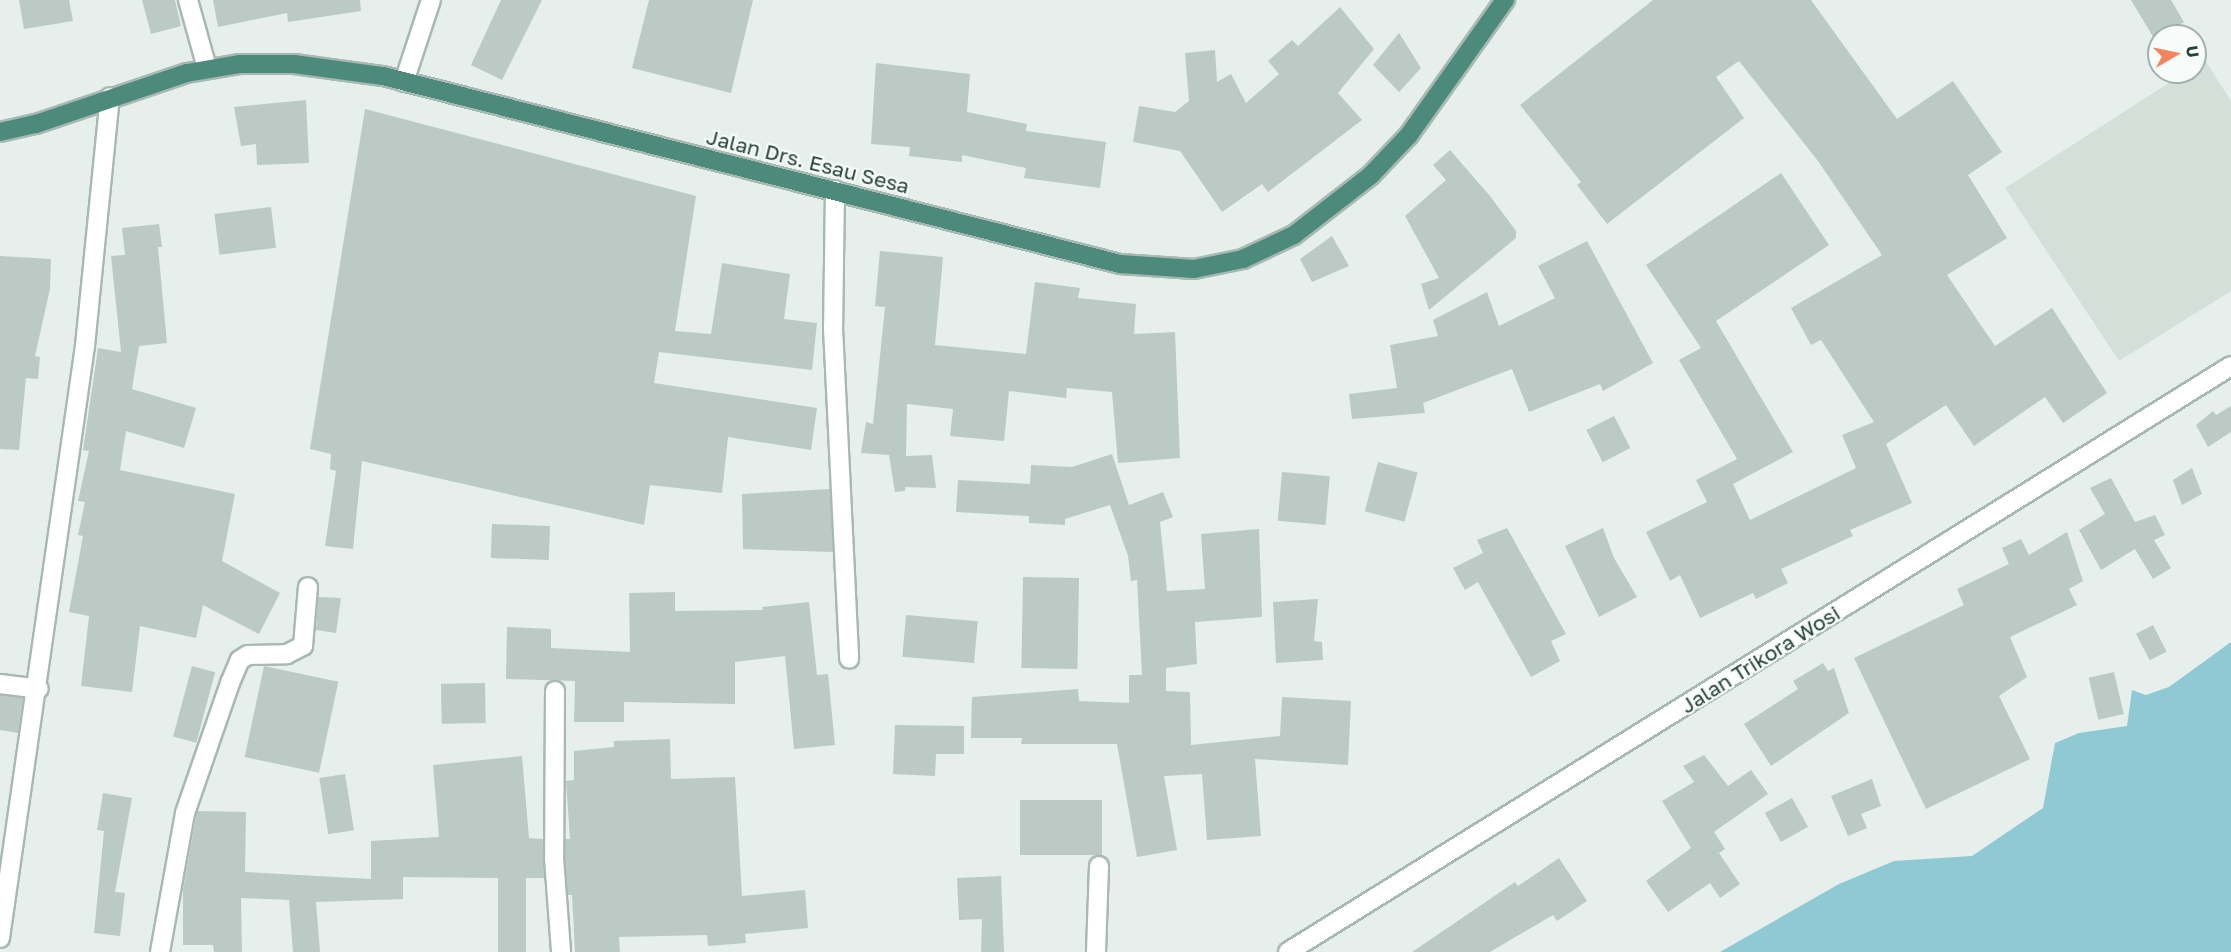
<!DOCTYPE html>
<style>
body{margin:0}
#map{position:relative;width:2231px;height:952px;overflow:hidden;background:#e6efeb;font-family:"Golos Text",sans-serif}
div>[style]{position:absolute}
.built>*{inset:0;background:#d4dfda}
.water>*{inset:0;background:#8ec9d4}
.building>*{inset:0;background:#bbcac4;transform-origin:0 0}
.roads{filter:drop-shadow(2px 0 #a8b8b2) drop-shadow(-2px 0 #a8b8b2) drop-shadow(0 2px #a8b8b2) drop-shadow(0 -2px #a8b8b2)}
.minor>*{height:18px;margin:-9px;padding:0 9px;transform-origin:9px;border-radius:9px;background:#fff}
.tertiary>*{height:18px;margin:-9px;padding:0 9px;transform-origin:9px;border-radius:9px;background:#fff}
.trunk>*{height:18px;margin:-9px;padding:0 9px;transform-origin:9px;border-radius:9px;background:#4c8a7c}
span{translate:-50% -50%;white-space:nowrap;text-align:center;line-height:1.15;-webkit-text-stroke:4.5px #f7fbf9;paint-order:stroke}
.street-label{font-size:21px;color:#24423a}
.north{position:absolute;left:2147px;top:24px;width:60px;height:60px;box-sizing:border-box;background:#f7fbf9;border:2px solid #a3b1ad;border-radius:50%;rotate:81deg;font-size:16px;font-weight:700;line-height:24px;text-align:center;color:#24423a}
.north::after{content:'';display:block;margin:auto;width:21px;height:27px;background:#f4845f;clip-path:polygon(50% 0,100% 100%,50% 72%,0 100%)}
</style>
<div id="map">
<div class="built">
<div style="clip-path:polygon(2205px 60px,2231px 101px,2231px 291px,2119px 361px,2005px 188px,2186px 72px,2195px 72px,2195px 66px)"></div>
</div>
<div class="water">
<div style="clip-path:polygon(2231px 642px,2231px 952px,1720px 952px,1839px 884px,1894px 861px,1972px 856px,2043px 808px,2055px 743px,2079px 733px,2127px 726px,2132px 690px,2146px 695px,2169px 687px)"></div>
</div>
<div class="building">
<div style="clip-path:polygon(19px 0,69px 0,73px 21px,24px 29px)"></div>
<div style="clip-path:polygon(142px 0,175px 0,181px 26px,151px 34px)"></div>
<div style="clip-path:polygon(213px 0,360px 0,361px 11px,288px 22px,287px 13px,218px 27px)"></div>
<div style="clip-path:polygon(501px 0,542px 0,502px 80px,471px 65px)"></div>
<div style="clip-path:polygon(649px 0,753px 0,731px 93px,632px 68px)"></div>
<div style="clip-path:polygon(1653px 0,1811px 0,1897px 119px,1953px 81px,2002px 152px,1968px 175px,2007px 238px,1947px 275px,1995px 346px,2052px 308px,2107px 393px,2063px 423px,2045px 397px,1974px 446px,1946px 405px,1886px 444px,1912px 503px,1850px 530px,1853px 536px,1781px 569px,1788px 583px,1756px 599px,1753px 593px,1700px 618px,1680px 575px,1670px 581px,1646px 532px,1707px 502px,1696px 480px,1737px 459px,1679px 360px,1701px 348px,1646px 265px,1781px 173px,1829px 245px,1716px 321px,1793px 452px,1733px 484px,1750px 520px,1856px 468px,1842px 435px,1874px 422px,1821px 340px,1811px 345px,1791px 308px,1882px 255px,1818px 161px,1739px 61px,1716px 77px,1744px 118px,1607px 224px,1577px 185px,1581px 182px,1520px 105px)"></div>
<div style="clip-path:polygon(2131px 0,2171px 0,2184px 22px,2155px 40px)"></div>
<div style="clip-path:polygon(1340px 7px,1374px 49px,1338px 93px,1362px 120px,1268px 192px,1262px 184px,1222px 212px,1180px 151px,1133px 142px,1139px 106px,1175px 112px,1189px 101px,1185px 53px,1215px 50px,1217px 82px,1231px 74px,1246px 103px,1279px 74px,1268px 61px,1292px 40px,1298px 46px)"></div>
<div style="clip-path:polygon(1399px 33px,1421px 68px,1399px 92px,1373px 65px)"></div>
<div style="clip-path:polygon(876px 63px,970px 74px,967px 112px,1027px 124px,1026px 131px,1106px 142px,1100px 188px,1024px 178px,1026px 168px,962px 155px,962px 162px,909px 156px,910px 147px,871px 144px)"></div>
<div style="clip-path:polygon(306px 100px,309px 163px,257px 165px,256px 144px,241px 146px,234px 107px)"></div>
<div style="clip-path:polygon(365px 109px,696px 196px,675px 331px,711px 334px,722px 263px,790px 274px,784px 319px,817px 323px,812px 370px,659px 352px,654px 383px,817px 408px,811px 450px,728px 437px,722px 493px,650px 485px,644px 525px,362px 461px,353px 549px,325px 546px,336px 471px,330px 469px,331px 454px,310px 449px)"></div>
<div style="clip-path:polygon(1450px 150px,1490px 196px,1516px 231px,1516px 238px,1429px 310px,1421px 284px,1439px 278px,1405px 216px,1446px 180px,1433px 165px)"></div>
<div style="left:271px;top:207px;width:41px;height:57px;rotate:83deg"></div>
<div style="clip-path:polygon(159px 224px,162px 247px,158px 247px,167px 343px,139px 346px,132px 389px,196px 408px,184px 448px,126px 431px,120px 470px,235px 494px,222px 561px,280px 593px,259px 634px,203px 605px,196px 638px,140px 626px,132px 692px,81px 686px,89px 616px,69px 612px,83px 536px,78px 535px,85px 502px,78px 501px,89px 451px,83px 450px,98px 348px,121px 352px,111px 256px,125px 255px,122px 228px)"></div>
<div style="clip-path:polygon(1332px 236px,1349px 266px,1312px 282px,1300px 259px)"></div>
<div style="clip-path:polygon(1587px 241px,1653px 363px,1603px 391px,1600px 384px,1529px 412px,1512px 369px,1423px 403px,1425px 413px,1352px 419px,1349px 394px,1397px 388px,1390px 345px,1438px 336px,1433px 320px,1487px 292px,1499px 326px,1555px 298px,1538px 266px)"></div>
<div style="clip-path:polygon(880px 251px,943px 257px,935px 345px,1026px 354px,1035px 282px,1080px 288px,1078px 298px,1136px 304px,1134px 334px,1175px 332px,1180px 458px,1118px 463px,1112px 392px,1067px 388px,1066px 398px,1009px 391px,1004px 441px,950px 436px,953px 409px,907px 404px,906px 456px,932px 455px,936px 488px,905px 487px,905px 491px,895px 492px,889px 455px,861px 453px,866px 422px,873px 424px,885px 307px,875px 306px)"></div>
<div style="clip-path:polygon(0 256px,51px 259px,50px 289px,35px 356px,40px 357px,38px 379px,26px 378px,19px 450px,0 449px)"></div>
<div style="clip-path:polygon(2231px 406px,2231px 432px,2208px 447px,2196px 425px,2213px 411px,2216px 415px)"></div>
<div style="left:1614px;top:416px;width:36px;height:31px;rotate:63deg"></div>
<div style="clip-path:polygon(1112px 454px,1129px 505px,1163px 492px,1173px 517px,1160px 522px,1167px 591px,1205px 589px,1201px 534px,1259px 529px,1262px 617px,1195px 622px,1197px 664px,1166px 668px,1166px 691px,1190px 692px,1191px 745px,1280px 736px,1282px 697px,1351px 701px,1348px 765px,1255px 759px,1261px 836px,1207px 840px,1202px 774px,1164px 776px,1177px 850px,1137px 857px,1117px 744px,1021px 744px,1022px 738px,971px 738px,972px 697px,1078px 689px,1079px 701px,1129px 703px,1129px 675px,1142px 675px,1137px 580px,1131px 581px,1128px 556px,1110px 505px,1065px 519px,1065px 525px,1029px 523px,1029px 516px,956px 512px,958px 480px,1030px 484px,1031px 465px,1072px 467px)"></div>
<div style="left:1378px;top:462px;width:41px;height:51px;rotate:15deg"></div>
<div style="clip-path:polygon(2192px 468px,2202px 494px,2182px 505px,2173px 480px)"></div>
<div style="left:1282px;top:472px;width:48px;height:49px;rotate:5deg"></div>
<div style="clip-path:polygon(2111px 478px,2135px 522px,2155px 515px,2165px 535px,2154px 540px,2171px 568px,2153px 579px,2135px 549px,2101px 570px,2079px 530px,2105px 514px,2090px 488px)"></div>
<div style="clip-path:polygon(830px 489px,833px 552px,743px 549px,742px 494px)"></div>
<div style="left:492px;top:524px;width:58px;height:34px;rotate:2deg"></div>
<div style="clip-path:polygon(1507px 528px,1566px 634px,1551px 641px,1560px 661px,1531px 677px,1478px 582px,1465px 590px,1453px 568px,1483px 553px,1477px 540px)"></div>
<div style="clip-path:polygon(1603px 528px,1614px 558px,1637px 597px,1599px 617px,1565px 546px)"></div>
<div style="clip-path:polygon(2067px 532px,2083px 581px,2069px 589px,2077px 605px,2010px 637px,2027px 677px,1999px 696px,2030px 759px,1926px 809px,1854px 658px,1964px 605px,1957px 589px,2009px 564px,2002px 548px,2021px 539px,2029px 555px)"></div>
<div style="left:1079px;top:578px;width:91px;height:56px;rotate:91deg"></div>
<div style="clip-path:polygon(675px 592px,675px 611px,763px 610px,762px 607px,809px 602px,817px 675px,828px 674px,835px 745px,794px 749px,785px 656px,735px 662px,735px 704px,624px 702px,624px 722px,574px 722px,575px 681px,506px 679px,507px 627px,551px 629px,551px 648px,630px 652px,629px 593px)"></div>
<div style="clip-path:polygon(318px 597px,341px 598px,336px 633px,316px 630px)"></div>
<div style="clip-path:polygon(1318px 599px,1314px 641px,1322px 642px,1323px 660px,1276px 663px,1273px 602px)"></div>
<div style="left:906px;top:615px;width:72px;height:42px;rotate:5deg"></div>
<div style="left:2153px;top:625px;width:30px;height:19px;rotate:63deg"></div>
<div style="clip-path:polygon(1823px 663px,1828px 671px,1834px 668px,1849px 713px,1771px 766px,1744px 724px,1798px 689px,1793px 681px)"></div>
<div style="left:192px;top:666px;width:24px;height:73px;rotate:15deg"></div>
<div style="left:264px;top:666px;width:76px;height:93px;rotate:12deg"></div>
<div style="left:2114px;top:672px;width:43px;height:26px;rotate:77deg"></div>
<div style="left:485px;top:683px;width:40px;height:44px;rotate:89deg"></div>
<div style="clip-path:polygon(0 695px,23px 698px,18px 733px,0 730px)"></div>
<div style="clip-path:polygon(895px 725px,964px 726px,964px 754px,936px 754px,935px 776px,893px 774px)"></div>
<div style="clip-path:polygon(670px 739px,671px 779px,735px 777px,742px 896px,805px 890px,808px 928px,745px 934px,746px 943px,708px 946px,707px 935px,619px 937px,620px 952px,575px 952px,572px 895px,568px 895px,565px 858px,565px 839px,570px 839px,566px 781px,574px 780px,574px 751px,614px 747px,614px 741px)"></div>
<div style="clip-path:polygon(1704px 755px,1728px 786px,1751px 770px,1768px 794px,1714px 832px,1725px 849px,1719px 853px,1740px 884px,1720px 898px,1710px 883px,1668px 912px,1646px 881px,1691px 848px,1662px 801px,1694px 782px,1683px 766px)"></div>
<div style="clip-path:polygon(522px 756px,529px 838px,543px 839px,544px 878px,526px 878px,526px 952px,498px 952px,498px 878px,403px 877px,403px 899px,316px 902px,320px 952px,293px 952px,289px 900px,241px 898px,242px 952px,214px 952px,213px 945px,183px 945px,183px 890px,197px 811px,246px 812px,245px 872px,371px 879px,371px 841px,439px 837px,433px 765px)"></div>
<div style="left:345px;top:774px;width:57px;height:26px;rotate:81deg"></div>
<div style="clip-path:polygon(1872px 779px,1881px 806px,1861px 814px,1867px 828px,1848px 836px,1831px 796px)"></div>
<div style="clip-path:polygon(103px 793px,132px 798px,115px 892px,125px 893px,120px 936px,94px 933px,104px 831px,97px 830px)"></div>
<div style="left:1792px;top:798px;width:33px;height:31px;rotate:61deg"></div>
<div style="left:1020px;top:800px;width:82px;height:55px"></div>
<div style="clip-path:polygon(1559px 858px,1587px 901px,1557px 921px,1553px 915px,1490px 952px,1412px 952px,1515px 882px,1518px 886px)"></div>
<div style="clip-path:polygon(1001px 876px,1004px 952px,981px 952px,982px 919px,959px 920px,957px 878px)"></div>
</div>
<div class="roads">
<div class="minor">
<div style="left:404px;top:82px;width:86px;rotate:-71.8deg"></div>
<div style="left:835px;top:190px;width:138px;rotate:90.8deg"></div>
<div style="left:833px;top:328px;width:331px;rotate:87.2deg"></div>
<div style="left:0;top:684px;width:39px;rotate:7deg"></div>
<div style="left:555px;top:691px;width:167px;rotate:90.3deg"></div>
<div style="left:554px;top:858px;width:94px;rotate:85.7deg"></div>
<div style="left:0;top:938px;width:598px;rotate:-81.83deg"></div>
<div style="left:85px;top:346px;width:250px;rotate:-84.3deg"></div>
<div style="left:160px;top:952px;width:141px;rotate:-79.8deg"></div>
<div style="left:185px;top:813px;width:138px;rotate:-70.9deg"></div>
<div style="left:230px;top:683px;width:25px;rotate:-67deg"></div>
<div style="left:240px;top:660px;width:9px;rotate:-32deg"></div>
<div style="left:248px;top:655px;width:39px;rotate:-1deg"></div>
<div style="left:287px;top:654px;width:18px;rotate:-27deg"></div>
<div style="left:303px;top:646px;width:59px;rotate:-85.2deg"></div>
<div style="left:1096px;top:952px;width:86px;rotate:-88deg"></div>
</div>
<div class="tertiary">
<div style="left:188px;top:0;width:71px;rotate:74.4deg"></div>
<div style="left:1288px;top:952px;width:1110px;rotate:-31.86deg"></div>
</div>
<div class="trunk">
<div style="left:0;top:132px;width:37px;rotate:-13deg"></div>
<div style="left:36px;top:124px;width:159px;rotate:-18.7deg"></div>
<div style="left:187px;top:73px;width:54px;rotate:-9.6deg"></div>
<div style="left:240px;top:64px;width:54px"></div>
<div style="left:294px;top:64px;width:90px;rotate:7.7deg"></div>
<div style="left:383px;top:76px;width:761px;rotate:14.31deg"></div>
<div style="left:1120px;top:264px;width:74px;rotate:3.9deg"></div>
<div style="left:1194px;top:269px;width:50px;rotate:-11.5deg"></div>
<div style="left:1243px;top:259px;width:56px;rotate:-25.2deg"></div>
<div style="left:1294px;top:235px;width:98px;rotate:-37.9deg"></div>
<div style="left:1371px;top:175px;width:55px;rotate:-46.5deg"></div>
<div style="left:1409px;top:135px;width:166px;rotate:-54.6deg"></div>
</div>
</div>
<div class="street-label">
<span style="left:808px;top:161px;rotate:14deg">Jalan Drs. Esau Sesa</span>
<span style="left:1760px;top:659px;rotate:-32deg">Jalan Trikora Wosi</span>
</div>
<div class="north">U</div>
</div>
